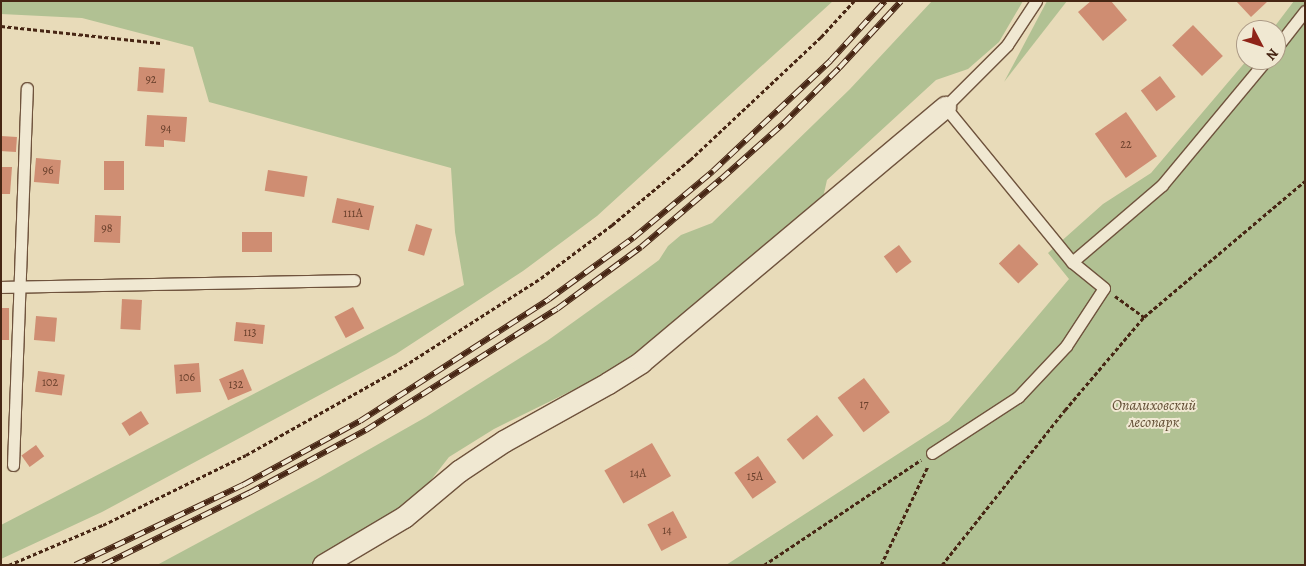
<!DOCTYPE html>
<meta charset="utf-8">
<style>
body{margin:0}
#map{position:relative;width:1306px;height:566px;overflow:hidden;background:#e8dbb9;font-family:Alegreya,serif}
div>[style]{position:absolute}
.green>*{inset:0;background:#b1c193}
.building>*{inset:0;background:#cf8d72;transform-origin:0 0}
.path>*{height:3px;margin-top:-1.5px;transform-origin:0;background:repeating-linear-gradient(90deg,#472614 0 4px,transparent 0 6.5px)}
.roads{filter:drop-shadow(1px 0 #6f533d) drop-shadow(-1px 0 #6f533d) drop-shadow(0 1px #6f533d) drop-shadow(0 -1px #6f533d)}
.service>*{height:11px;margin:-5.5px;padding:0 5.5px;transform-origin:5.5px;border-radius:5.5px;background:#f0e8d2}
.minor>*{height:21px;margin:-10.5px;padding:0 10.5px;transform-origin:10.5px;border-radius:10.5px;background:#f0e8d2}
.rail>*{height:5.5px;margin-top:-2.75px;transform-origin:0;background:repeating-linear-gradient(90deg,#f0e8d2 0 11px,#472614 0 22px);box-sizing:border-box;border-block:1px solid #472614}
span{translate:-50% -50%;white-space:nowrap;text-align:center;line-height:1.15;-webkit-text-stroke:4px #f0e8d2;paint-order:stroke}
.number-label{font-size:12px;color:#69402c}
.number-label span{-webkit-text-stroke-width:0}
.park-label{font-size:15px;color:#624d34;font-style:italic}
.frame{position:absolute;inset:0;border:2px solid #472614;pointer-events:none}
.north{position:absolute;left:1236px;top:20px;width:50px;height:50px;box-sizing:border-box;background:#f0e8d2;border:1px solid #ac9a86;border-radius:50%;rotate:130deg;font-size:14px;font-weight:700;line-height:20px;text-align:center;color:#472614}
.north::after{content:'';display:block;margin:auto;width:18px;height:22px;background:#8f2418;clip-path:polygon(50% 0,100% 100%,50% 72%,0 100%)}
</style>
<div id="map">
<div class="green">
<div style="clip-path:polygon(1px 1px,833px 1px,597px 216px,523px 271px,396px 354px,102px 512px,1px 559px,1px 525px,464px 285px,455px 232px,451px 168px,209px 102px,193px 47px,82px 18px,1px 14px)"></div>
<div style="clip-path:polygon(932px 1px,1023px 1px,999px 42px,968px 69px,936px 80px,827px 180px,822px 202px,632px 361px,494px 429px,449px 457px,431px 480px,405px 506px,361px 535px,309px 565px,157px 565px,317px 479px,426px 417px,547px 341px,636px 277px,659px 260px,668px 246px,681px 235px,712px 223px,850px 89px)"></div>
<div style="clip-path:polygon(1047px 1px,1067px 1px,1004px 82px)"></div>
<div style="clip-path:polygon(1294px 1px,1305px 1px,1305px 565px,726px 565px,949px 421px,1069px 279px,1048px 253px,1103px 204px,1151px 173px,1247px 60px,1276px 60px,1276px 30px,1272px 30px)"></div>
</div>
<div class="building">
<div style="clip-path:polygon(1091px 1px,1111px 1px,1127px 20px,1103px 41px,1078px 12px)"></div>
<div style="clip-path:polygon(1236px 1px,1268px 1px,1251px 17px)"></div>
<div style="left:1193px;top:25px;width:43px;height:29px;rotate:46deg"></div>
<div style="left:139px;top:67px;width:26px;height:24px;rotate:4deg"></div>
<div style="left:1160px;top:76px;width:26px;height:24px;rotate:53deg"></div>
<div style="left:1126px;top:112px;width:54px;height:38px;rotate:55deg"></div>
<div style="clip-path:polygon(147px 115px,187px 117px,185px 142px,164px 140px,164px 147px,145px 146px)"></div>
<div style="left:1px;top:136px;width:16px;height:15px;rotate:4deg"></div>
<div style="left:36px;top:158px;width:25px;height:24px;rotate:5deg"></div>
<div style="left:104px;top:161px;width:20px;height:29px"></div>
<div style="clip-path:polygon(1px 167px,12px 167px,10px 194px,1px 194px)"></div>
<div style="left:268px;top:170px;width:40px;height:21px;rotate:9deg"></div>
<div style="left:337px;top:198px;width:38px;height:25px;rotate:12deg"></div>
<div style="left:95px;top:215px;width:26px;height:27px;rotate:2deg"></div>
<div style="left:416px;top:224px;width:17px;height:28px;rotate:17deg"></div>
<div style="left:242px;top:232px;width:30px;height:20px"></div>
<div style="left:1019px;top:244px;width:28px;height:28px;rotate:46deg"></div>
<div style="left:899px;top:245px;width:21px;height:19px;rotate:53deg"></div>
<div style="left:122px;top:299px;width:20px;height:30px;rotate:3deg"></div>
<div style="left:353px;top:307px;width:24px;height:21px;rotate:62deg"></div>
<div style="left:1px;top:308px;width:8px;height:32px"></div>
<div style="left:36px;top:316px;width:21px;height:24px;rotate:5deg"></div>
<div style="left:236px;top:322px;width:29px;height:19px;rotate:6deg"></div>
<div style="left:199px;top:363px;width:29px;height:25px;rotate:86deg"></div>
<div style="left:243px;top:369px;width:23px;height:26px;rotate:67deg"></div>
<div style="left:38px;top:371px;width:27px;height:21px;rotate:8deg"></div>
<div style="left:864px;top:378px;width:43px;height:33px;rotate:53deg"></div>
<div style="left:141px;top:411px;width:15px;height:23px;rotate:58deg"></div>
<div style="left:817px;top:415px;width:26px;height:39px;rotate:51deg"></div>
<div style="left:652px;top:443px;width:38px;height:55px;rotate:60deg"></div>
<div style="left:36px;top:445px;width:14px;height:18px;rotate:54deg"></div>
<div style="left:758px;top:456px;width:32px;height:29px;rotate:55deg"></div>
<div style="left:673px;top:511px;width:30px;height:29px;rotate:62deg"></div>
</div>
<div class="path">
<div style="left:1px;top:26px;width:160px;rotate:6.1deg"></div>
<div style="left:1115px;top:296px;width:36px;rotate:36deg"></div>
<div style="left:9px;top:565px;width:102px;rotate:-23.1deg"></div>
<div style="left:103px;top:525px;width:159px;rotate:-26.1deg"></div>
<div style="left:246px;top:455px;width:181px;rotate:-29.4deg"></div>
<div style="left:404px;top:366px;width:163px;rotate:-32.7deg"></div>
<div style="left:541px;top:278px;width:89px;rotate:-36.7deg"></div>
<div style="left:612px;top:225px;width:102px;rotate:-39.8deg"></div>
<div style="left:690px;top:160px;width:180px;rotate:-43.2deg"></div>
<div style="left:821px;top:37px;width:49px;rotate:-47.5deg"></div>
<div style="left:764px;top:565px;width:189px;rotate:-33.8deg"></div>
<div style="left:881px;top:565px;width:110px;rotate:-64.6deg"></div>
<div style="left:942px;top:565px;width:198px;rotate:-51.6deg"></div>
<div style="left:1065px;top:410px;width:122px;rotate:-49.7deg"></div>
<div style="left:1144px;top:317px;width:211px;rotate:-40.2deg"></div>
</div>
<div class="roads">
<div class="service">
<div style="left:1276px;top:48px;width:47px;rotate:-51.9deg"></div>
<div style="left:1072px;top:262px;width:118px;rotate:-40.5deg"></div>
<div style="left:1162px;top:185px;width:163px;rotate:-50.2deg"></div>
<div style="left:1px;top:287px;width:353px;rotate:-1.1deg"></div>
<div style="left:932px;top:453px;width:103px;rotate:-33.1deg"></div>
<div style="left:1018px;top:397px;width:70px;rotate:-46.7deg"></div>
<div style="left:1066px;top:346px;width:69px;rotate:-56.8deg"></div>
<div style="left:1104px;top:288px;width:41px;rotate:-140.9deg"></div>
<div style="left:1072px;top:262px;width:200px;rotate:-129.3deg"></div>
<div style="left:945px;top:107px;width:88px;rotate:-45deg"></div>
<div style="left:1007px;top:45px;width:53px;rotate:-56.6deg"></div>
<div style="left:13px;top:465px;width:377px;rotate:-87.9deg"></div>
</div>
<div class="minor">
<div style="left:323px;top:565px;width:94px;rotate:-30.7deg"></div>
<div style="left:404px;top:517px;width:72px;rotate:-39.9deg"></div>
<div style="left:459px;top:471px;width:54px;rotate:-33.7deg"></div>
<div style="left:504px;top:441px;width:119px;rotate:-29.1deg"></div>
<div style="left:608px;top:383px;width:39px;rotate:-32deg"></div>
<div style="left:641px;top:362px;width:397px;rotate:-40deg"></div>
</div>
</div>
<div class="rail">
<div style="left:75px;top:565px;width:186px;rotate:-25.5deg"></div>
<div style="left:243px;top:485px;width:133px;rotate:-28.7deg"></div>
<div style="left:360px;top:421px;width:225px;rotate:-32.8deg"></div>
<div style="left:549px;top:299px;width:104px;rotate:-36deg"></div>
<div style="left:633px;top:238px;width:104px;rotate:-39.9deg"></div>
<div style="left:713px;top:171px;width:161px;rotate:-43.2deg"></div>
<div style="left:830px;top:61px;width:81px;rotate:-47.5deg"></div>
<div style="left:103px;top:565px;width:163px;rotate:-26.3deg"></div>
<div style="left:249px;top:493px;width:133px;rotate:-28.3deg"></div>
<div style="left:366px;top:430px;width:226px;rotate:-32.4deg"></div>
<div style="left:557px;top:309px;width:104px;rotate:-36.4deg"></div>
<div style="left:641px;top:247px;width:105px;rotate:-40.4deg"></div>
<div style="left:721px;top:179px;width:83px;rotate:-41.6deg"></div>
<div style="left:783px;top:124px;width:79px;rotate:-45deg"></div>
<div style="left:839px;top:68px;width:91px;rotate:-47.2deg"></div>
</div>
<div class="number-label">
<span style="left:151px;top:80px">92</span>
<span style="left:166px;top:129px">94</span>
<span style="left:1126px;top:145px">22</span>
<span style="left:48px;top:171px">96</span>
<span style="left:353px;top:214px">111А</span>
<span style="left:107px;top:229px">98</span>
<span style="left:250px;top:333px">113</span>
<span style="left:187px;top:378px">106</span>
<span style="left:50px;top:383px">102</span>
<span style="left:236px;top:385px">132</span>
<span style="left:864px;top:405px">17</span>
<span style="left:638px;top:474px">14А</span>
<span style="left:755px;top:477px">15А</span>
<span style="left:667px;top:531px">14</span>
</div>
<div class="park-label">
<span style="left:1154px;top:414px">Опалиховский<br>лесопарк</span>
</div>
<div class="frame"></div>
<div class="north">N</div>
</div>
